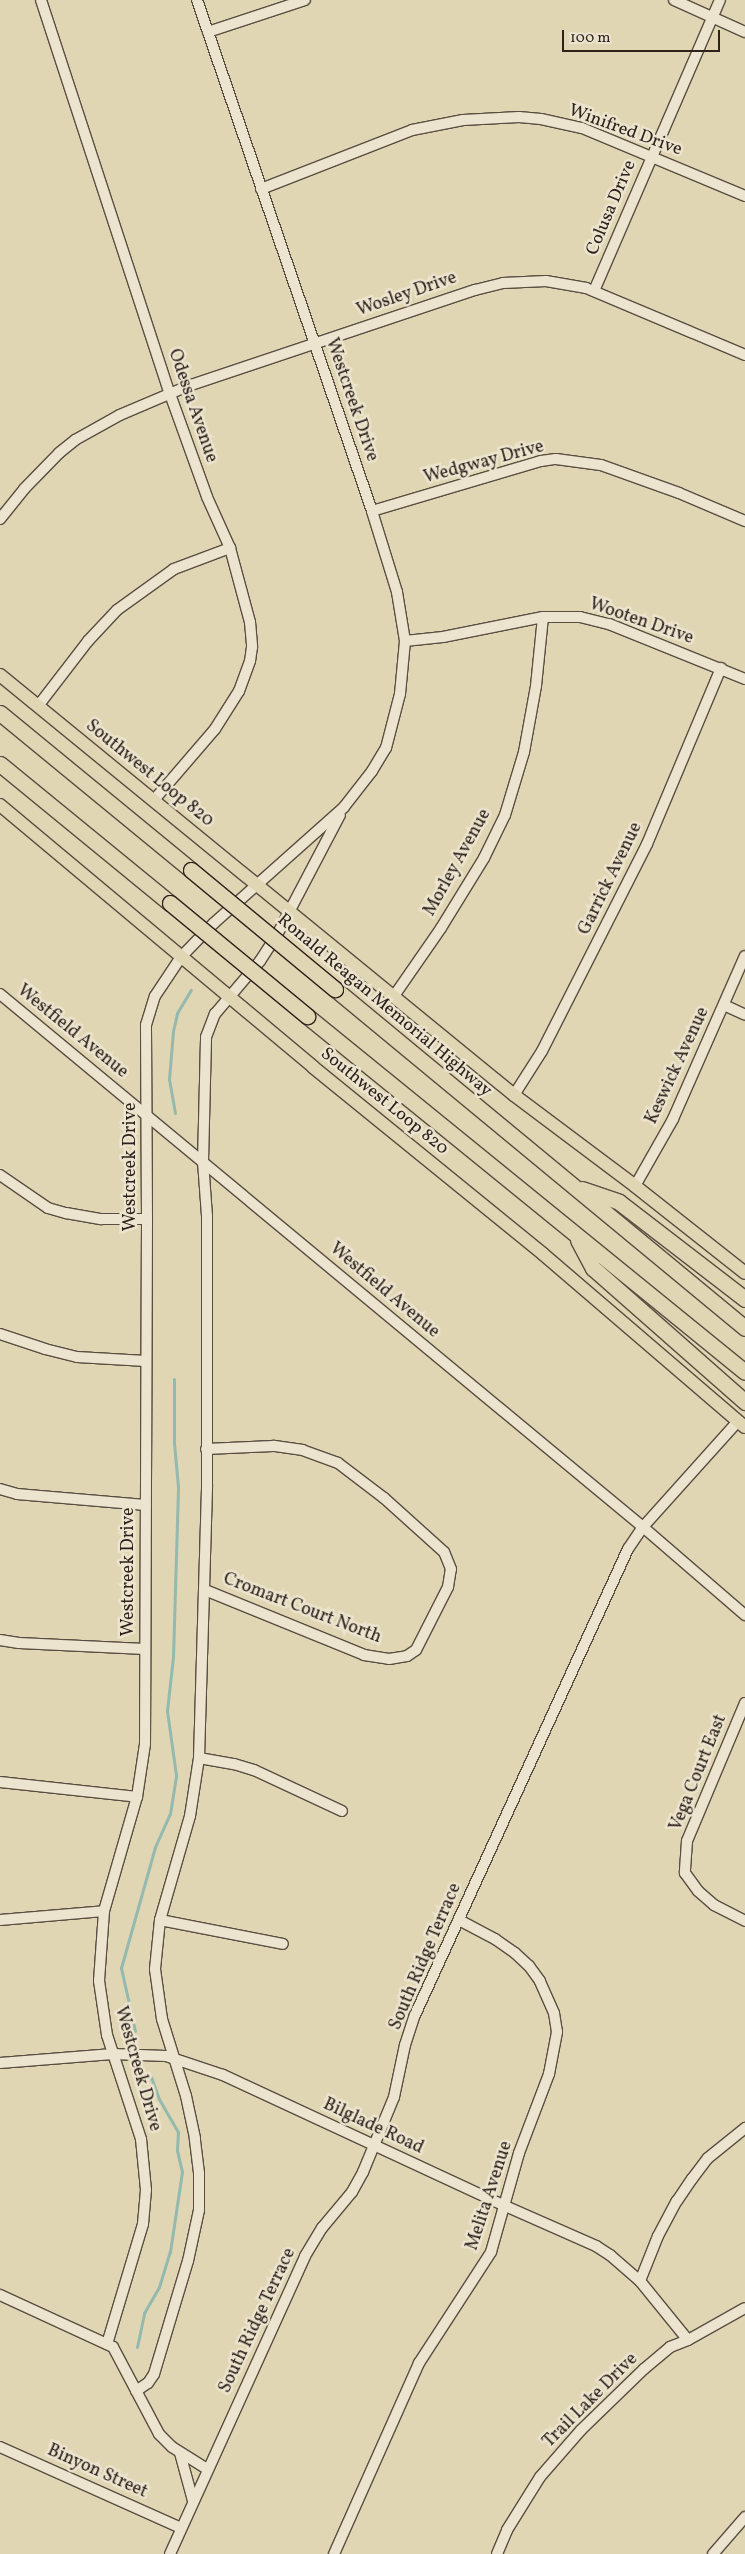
<!DOCTYPE html>
<style>
body{margin:0}
#map{position:relative;width:745px;height:2554px;overflow:hidden;background:#e1d6b3;font-family:Vollkorn,serif}
div>[style]{position:absolute}
.stream>*{height:3px;margin:-1.5px;padding:0 1.5px;transform-origin:1.5px;border-radius:1.5px;background:#94b9af}
.roads{filter:drop-shadow(1px 0 #5a4e42) drop-shadow(-1px 0 #5a4e42) drop-shadow(0 1px #5a4e42) drop-shadow(0 -1px #5a4e42)}
.minor>*{height:10px;margin:-5px;padding:0 5px;transform-origin:5px;border-radius:5px;background:#ece4ce}
.major>*{height:12px;margin:-6px;padding:0 6px;transform-origin:6px;border-radius:6px;background:#e1d6b3}
.highway>*{height:15px;margin:-7.5px;padding:0 7.5px;transform-origin:7.5px;border-radius:7.5px;background:#e1d6b3}
.bridges{filter:drop-shadow(1px 0 #2d211c) drop-shadow(-1px 0 #2d211c) drop-shadow(0 1px #2d211c) drop-shadow(0 -1px #2d211c)}
.highway-bridge>*{height:15px;margin:-7.5px;padding:0 7.5px;transform-origin:7.5px;border-radius:7.5px;background:#e1d6b3}
span{translate:-50% -50%;white-space:nowrap;text-align:center;line-height:1.15;-webkit-text-stroke:5px #ece4ce;paint-order:stroke}
.street-label{font-size:18px;color:#2d211c}
.scale{position:absolute;left:562px;top:30px;width:158px;height:22px;box-sizing:border-box;border:2px solid #2d211c;border-top:0;padding-left:6px;font-size:15px;line-height:18px;white-space:nowrap;color:#2d211c;-webkit-text-stroke:4px #ece4ce;paint-order:stroke}
</style>
<div id="map">
<div class="stream">
<div style="left:175px;top:1113px;width:35px;rotate:-100deg"></div>
<div style="left:169px;top:1079px;width:48px;rotate:-85.2deg"></div>
<div style="left:173px;top:1031px;width:18px;rotate:-77deg"></div>
<div style="left:177px;top:1013px;width:27px;rotate:-59deg"></div>
<div style="left:135px;top:2031px;width:65px;rotate:-102.5deg"></div>
<div style="left:121px;top:1968px;width:126px;rotate:-74.3deg"></div>
<div style="left:155px;top:1847px;width:36px;rotate:-66deg"></div>
<div style="left:170px;top:1814px;width:39px;rotate:-81deg"></div>
<div style="left:176px;top:1775px;width:65px;rotate:-98deg"></div>
<div style="left:167px;top:1711px;width:54px;rotate:-83.7deg"></div>
<div style="left:173px;top:1657px;width:170px;rotate:-88.3deg"></div>
<div style="left:178px;top:1487px;width:44px;rotate:-95.2deg"></div>
<div style="left:174px;top:1443px;width:64px;rotate:-90deg"></div>
<div style="left:137px;top:2347px;width:35px;rotate:-78deg"></div>
<div style="left:144px;top:2313px;width:30px;rotate:-60deg"></div>
<div style="left:159px;top:2287px;width:37px;rotate:-73deg"></div>
<div style="left:170px;top:2252px;width:81px;rotate:-81.5deg"></div>
<div style="left:182px;top:2172px;width:23px;rotate:-103deg"></div>
<div style="left:177px;top:2150px;width:18px;rotate:-87deg"></div>
<div style="left:178px;top:2132px;width:38px;rotate:-120deg"></div>
<div style="left:159px;top:2099px;width:23px;rotate:-110deg"></div>
</div>
<div class="roads">
<div class="minor">
<div style="left:41px;top:0;width:415px;rotate:71.9deg"></div>
<div style="left:170px;top:394px;width:109px;rotate:70.2deg"></div>
<div style="left:207px;top:497px;width:56px;rotate:65.7deg"></div>
<div style="left:230px;top:548px;width:77px;rotate:74.9deg"></div>
<div style="left:250px;top:622px;width:25px;rotate:85deg"></div>
<div style="left:252px;top:647px;width:14px;rotate:98deg"></div>
<div style="left:250px;top:661px;width:32px;rotate:110deg"></div>
<div style="left:239px;top:691px;width:45px;rotate:122.3deg"></div>
<div style="left:215px;top:729px;width:94px;rotate:130.7deg"></div>
<div style="left:674px;top:0;width:78px;rotate:24.3deg"></div>
<div style="left:208px;top:32px;width:102px;rotate:-18.3deg"></div>
<div style="left:261px;top:189px;width:162px;rotate:-21.3deg"></div>
<div style="left:412px;top:130px;width:52px;rotate:-11.1deg"></div>
<div style="left:463px;top:120px;width:56px;rotate:-3.1deg"></div>
<div style="left:519px;top:117px;width:22px;rotate:5deg"></div>
<div style="left:541px;top:119px;width:42px;rotate:12.4deg"></div>
<div style="left:582px;top:128px;width:177px;rotate:22.6deg"></div>
<div style="left:594px;top:291px;width:317px;rotate:-66.6deg"></div>
<div style="left:372px;top:511px;width:176px;rotate:-16.5deg"></div>
<div style="left:541px;top:461px;width:15px;rotate:-8deg"></div>
<div style="left:556px;top:459px;width:45px;rotate:7.6deg"></div>
<div style="left:601px;top:465px;width:83px;rotate:19.7deg"></div>
<div style="left:679px;top:493px;width:72px;rotate:23deg"></div>
<div style="left:0;top:519px;width:38px;rotate:-51deg"></div>
<div style="left:24px;top:489px;width:50px;rotate:-45.8deg"></div>
<div style="left:59px;top:453px;width:21px;rotate:-39deg"></div>
<div style="left:75px;top:440px;width:51px;rotate:-29.1deg"></div>
<div style="left:120px;top:415px;width:74px;rotate:-23.1deg"></div>
<div style="left:188px;top:386px;width:303px;rotate:-18.5deg"></div>
<div style="left:475px;top:290px;width:29px;rotate:-14deg"></div>
<div style="left:503px;top:283px;width:43px;rotate:-2.7deg"></div>
<div style="left:546px;top:281px;width:41px;rotate:9.9deg"></div>
<div style="left:586px;top:288px;width:173px;rotate:22.8deg"></div>
<div style="left:405px;top:641px;width:38px;rotate:-6deg"></div>
<div style="left:443px;top:637px;width:102px;rotate:-11.3deg"></div>
<div style="left:543px;top:617px;width:37px"></div>
<div style="left:580px;top:617px;width:30px;rotate:14deg"></div>
<div style="left:609px;top:624px;width:147px;rotate:22deg"></div>
<div style="left:38px;top:706px;width:82px;rotate:-52.4deg"></div>
<div style="left:88px;top:641px;width:42px;rotate:-46.9deg"></div>
<div style="left:117px;top:610px;width:70px;rotate:-35.7deg"></div>
<div style="left:174px;top:569px;width:60px;rotate:-20.6deg"></div>
<div style="left:0;top:994px;width:835px;rotate:39.66deg"></div>
<div style="left:643px;top:1527px;width:135px;rotate:40.8deg"></div>
<div style="left:394px;top:996px;width:83px;rotate:-55.3deg"></div>
<div style="left:441px;top:928px;width:82px;rotate:-58.4deg"></div>
<div style="left:484px;top:858px;width:48px;rotate:-64deg"></div>
<div style="left:505px;top:815px;width:66px;rotate:-73.2deg"></div>
<div style="left:524px;top:752px;width:67px;rotate:-79.7deg"></div>
<div style="left:536px;top:686px;width:69px;rotate:-84.2deg"></div>
<div style="left:724px;top:1005px;width:23px;rotate:25deg"></div>
<div style="left:514px;top:1095px;width:52px;rotate:-57.5deg"></div>
<div style="left:542px;top:1051px;width:232px;rotate:-63.1deg"></div>
<div style="left:647px;top:844px;width:191px;rotate:-67.2deg"></div>
<div style="left:0;top:1175px;width:58px;rotate:34.5deg"></div>
<div style="left:48px;top:1208px;width:19px;rotate:16deg"></div>
<div style="left:66px;top:1213px;width:36px;rotate:10deg"></div>
<div style="left:101px;top:1219px;width:46px"></div>
<div style="left:635px;top:1186px;width:77px;rotate:-60.4deg"></div>
<div style="left:673px;top:1119px;width:178px;rotate:-66.2deg"></div>
<div style="left:0;top:1334px;width:47px;rotate:18.4deg"></div>
<div style="left:45px;top:1349px;width:33px;rotate:14deg"></div>
<div style="left:77px;top:1357px;width:69px;rotate:3.3deg"></div>
<div style="left:0;top:1489px;width:18px;rotate:16deg"></div>
<div style="left:17px;top:1494px;width:129px;rotate:4.9deg"></div>
<div style="left:205px;top:1590px;width:172px;rotate:22.2deg"></div>
<div style="left:364px;top:1655px;width:25px;rotate:9deg"></div>
<div style="left:389px;top:1659px;width:18px;rotate:-9deg"></div>
<div style="left:407px;top:1656px;width:11px;rotate:-34deg"></div>
<div style="left:416px;top:1650px;width:71px;rotate:-63.1deg"></div>
<div style="left:448px;top:1587px;width:18px;rotate:-81deg"></div>
<div style="left:451px;top:1569px;width:18px;rotate:-112deg"></div>
<div style="left:444px;top:1552px;width:81px;rotate:-138deg"></div>
<div style="left:384px;top:1498px;width:58px;rotate:-142.7deg"></div>
<div style="left:338px;top:1463px;width:37px;rotate:-160deg"></div>
<div style="left:303px;top:1450px;width:30px;rotate:-172deg"></div>
<div style="left:273px;top:1446px;width:67px;rotate:177.4deg"></div>
<div style="left:0;top:1640px;width:19px;rotate:9deg"></div>
<div style="left:19px;top:1643px;width:126px;rotate:2.7deg"></div>
<div style="left:745px;top:1703px;width:150px;rotate:112.8deg"></div>
<div style="left:687px;top:1841px;width:32px;rotate:94deg"></div>
<div style="left:685px;top:1873px;width:22px;rotate:54deg"></div>
<div style="left:698px;top:1891px;width:21px;rotate:41deg"></div>
<div style="left:714px;top:1905px;width:35px;rotate:27deg"></div>
<div style="left:199px;top:1758px;width:36px;rotate:10deg"></div>
<div style="left:234px;top:1764px;width:21px;rotate:17deg"></div>
<div style="left:254px;top:1770px;width:97px;rotate:25deg"></div>
<div style="left:0;top:1782px;width:138px;rotate:6.2deg"></div>
<div style="left:0;top:1920px;width:104px;rotate:-4.9deg"></div>
<div style="left:160px;top:1920px;width:125px;rotate:11deg"></div>
<div style="left:0;top:2063px;width:113px;rotate:-4.6deg"></div>
<div style="left:113px;top:2054px;width:53px;rotate:2.2deg"></div>
<div style="left:166px;top:2056px;width:60px;rotate:18.4deg"></div>
<div style="left:223px;top:2075px;width:309px;rotate:24.9deg"></div>
<div style="left:503px;top:2205px;width:102px;rotate:23.8deg"></div>
<div style="left:596px;top:2246px;width:17px;rotate:33deg"></div>
<div style="left:610px;top:2255px;width:40px;rotate:41deg"></div>
<div style="left:640px;top:2281px;width:76px;rotate:50.9deg"></div>
<div style="left:640px;top:2281px;width:48px;rotate:-68.2deg"></div>
<div style="left:658px;top:2236px;width:40px;rotate:-62deg"></div>
<div style="left:677px;top:2201px;width:27px;rotate:-56deg"></div>
<div style="left:692px;top:2179px;width:26px;rotate:-53deg"></div>
<div style="left:708px;top:2158px;width:48px;rotate:-39deg"></div>
<div style="left:0;top:2295px;width:124px;rotate:24.7deg"></div>
<div style="left:113px;top:2347px;width:98px;rotate:62.1deg"></div>
<div style="left:159px;top:2434px;width:18px;rotate:45deg"></div>
<div style="left:172px;top:2447px;width:41px;rotate:32.2deg"></div>
<div style="left:107px;top:2344px;width:125px;rotate:-73.3deg"></div>
<div style="left:143px;top:2224px;width:34px;rotate:-85deg"></div>
<div style="left:146px;top:2190px;width:51px;rotate:-95.6deg"></div>
<div style="left:141px;top:2139px;width:109px;rotate:-108.1deg"></div>
<div style="left:107px;top:2035px;width:55px;rotate:-98.4deg"></div>
<div style="left:99px;top:1981px;width:70px;rotate:-85.9deg"></div>
<div style="left:104px;top:1911px;width:119px;rotate:-73.9deg"></div>
<div style="left:137px;top:1797px;width:54px;rotate:-81.4deg"></div>
<div style="left:145px;top:1744px;width:525px;rotate:-89.78deg"></div>
<div style="left:147px;top:1219px;width:194px;rotate:-90.3deg"></div>
<div style="left:146px;top:1025px;width:30px;rotate:-73deg"></div>
<div style="left:155px;top:996px;width:47px;rotate:-56.3deg"></div>
<div style="left:181px;top:957px;width:47px;rotate:-45.9deg"></div>
<div style="left:214px;top:923px;width:174px;rotate:-41.7deg"></div>
<div style="left:344px;top:807px;width:46px;rotate:-52.1deg"></div>
<div style="left:372px;top:771px;width:27px;rotate:-59deg"></div>
<div style="left:386px;top:748px;width:56px;rotate:-75.5deg"></div>
<div style="left:400px;top:694px;width:53px;rotate:-84.6deg"></div>
<div style="left:405px;top:641px;width:50px;rotate:-99.3deg"></div>
<div style="left:397px;top:592px;width:85px;rotate:-107.2deg"></div>
<div style="left:372px;top:511px;width:540px;rotate:-108.9deg"></div>
<div style="left:136px;top:2391px;width:14px;rotate:-34deg"></div>
<div style="left:148px;top:2383px;width:11px;rotate:-56deg"></div>
<div style="left:154px;top:2374px;width:118px;rotate:-73.3deg"></div>
<div style="left:188px;top:2261px;width:52px;rotate:-77.8deg"></div>
<div style="left:199px;top:2210px;width:37px;rotate:-90deg"></div>
<div style="left:199px;top:2173px;width:35px;rotate:-97deg"></div>
<div style="left:195px;top:2138px;width:43px;rotate:-102.1deg"></div>
<div style="left:186px;top:2096px;width:81px;rotate:-107.3deg"></div>
<div style="left:162px;top:2019px;width:50px;rotate:-98deg"></div>
<div style="left:155px;top:1969px;width:49px;rotate:-84.2deg"></div>
<div style="left:160px;top:1920px;width:108px;rotate:-73.9deg"></div>
<div style="left:190px;top:1816px;width:59px;rotate:-81.2deg"></div>
<div style="left:199px;top:1758px;width:273px;rotate:-88.3deg"></div>
<div style="left:207px;top:1485px;width:269px;rotate:-90deg"></div>
<div style="left:207px;top:1216px;width:54px;rotate:-94.2deg"></div>
<div style="left:203px;top:1162px;width:125px;rotate:-88.6deg"></div>
<div style="left:206px;top:1037px;width:25px;rotate:-69deg"></div>
<div style="left:215px;top:1014px;width:70px;rotate:-49.7deg"></div>
<div style="left:260px;top:961px;width:33px;rotate:-57deg"></div>
<div style="left:278px;top:933px;width:133px;rotate:-62.3deg"></div>
<div style="left:0;top:2447px;width:198px;rotate:24.1deg"></div>
<div style="left:180px;top:2453px;width:50px;rotate:74.8deg"></div>
<div style="left:170px;top:2554px;width:327px;rotate:-65.6deg"></div>
<div style="left:305px;top:2256px;width:33px;rotate:-59deg"></div>
<div style="left:322px;top:2228px;width:47px;rotate:-50.2deg"></div>
<div style="left:352px;top:2192px;width:23px;rotate:-61deg"></div>
<div style="left:363px;top:2172px;width:81px;rotate:-67.5deg"></div>
<div style="left:394px;top:2097px;width:53px;rotate:-78.1deg"></div>
<div style="left:405px;top:2045px;width:32px;rotate:-72deg"></div>
<div style="left:415px;top:2015px;width:512px;rotate:-65.44deg"></div>
<div style="left:628px;top:1549px;width:27px;rotate:-56deg"></div>
<div style="left:643px;top:1527px;width:142px;rotate:-48.1deg"></div>
<div style="left:334px;top:2554px;width:209px;rotate:-66deg"></div>
<div style="left:419px;top:2363px;width:132px;rotate:-57deg"></div>
<div style="left:491px;top:2252px;width:103px;rotate:-74.2deg"></div>
<div style="left:519px;top:2153px;width:85px;rotate:-69.2deg"></div>
<div style="left:549px;top:2074px;width:43px;rotate:-79.2deg"></div>
<div style="left:557px;top:2032px;width:19px;rotate:-99deg"></div>
<div style="left:554px;top:2013px;width:35px;rotate:-114deg"></div>
<div style="left:540px;top:1981px;width:19px;rotate:-126deg"></div>
<div style="left:529px;top:1966px;width:19px;rotate:-137deg"></div>
<div style="left:515px;top:1953px;width:24px;rotate:-145deg"></div>
<div style="left:495px;top:1939px;width:41px;rotate:-152.2deg"></div>
<div style="left:497px;top:2554px;width:26px;rotate:-67deg"></div>
<div style="left:507px;top:2530px;width:62px;rotate:-58.1deg"></div>
<div style="left:540px;top:2477px;width:62px;rotate:-48.9deg"></div>
<div style="left:581px;top:2430px;width:88px;rotate:-44.1deg"></div>
<div style="left:644px;top:2369px;width:34px;rotate:-40deg"></div>
<div style="left:670px;top:2347px;width:19px;rotate:-21deg"></div>
<div style="left:688px;top:2340px;width:65px;rotate:-29.3deg"></div>
<div style="left:713px;top:2554px;width:49px;rotate:-49.1deg"></div>
</div>
<div class="major">
<div style="left:0;top:675px;width:664px;rotate:39.25deg"></div>
<div style="left:514px;top:1095px;width:151px;rotate:36.9deg"></div>
<div style="left:635px;top:1186px;width:140px;rotate:38.3deg"></div>
<div style="left:0;top:805px;width:408px;rotate:39.9deg"></div>
<div style="left:313px;top:1067px;width:296px;rotate:39.1deg"></div>
<div style="left:543px;top:1254px;width:266px;rotate:40.6deg"></div>
</div>
<div class="highway">
<div style="left:0;top:713px;width:247px;rotate:39.4deg"></div>
<div style="left:0;top:764px;width:220px;rotate:39.3deg"></div>
<div style="left:335px;top:989px;width:532px;rotate:39.58deg"></div>
<div style="left:307px;top:1016px;width:564px;rotate:39.1deg"></div>
<div style="left:582px;top:1189px;width:39px;rotate:19deg"></div>
<div style="left:619px;top:1202px;width:159px;rotate:37.6deg"></div>
<div style="left:578px;top:1240px;width:32px;rotate:62deg"></div>
<div style="left:593px;top:1268px;width:203px;rotate:41.4deg"></div>
</div>
</div>
<div class="bridges">
<div class="highway-bridge">
<div style="left:191px;top:870px;width:187px;rotate:39.6deg"></div>
<div style="left:170px;top:903px;width:178px;rotate:39.5deg"></div>
</div>
</div>
<div class="street-label">
<span style="left:625px;top:131px;rotate:20deg">Winifred Drive</span>
<span style="left:612px;top:208px;rotate:-67deg">Colusa Drive</span>
<span style="left:407px;top:295px;rotate:-19deg">Wosley Drive</span>
<span style="left:351px;top:400px;rotate:71deg">Westcreek Drive</span>
<span style="left:192px;top:406px;rotate:71deg">Odessa Avenue</span>
<span style="left:484px;top:463px;rotate:-15deg">Wedgway Drive</span>
<span style="left:641px;top:622px;rotate:19deg">Wooten Drive</span>
<span style="left:149px;top:774px;rotate:39deg">Southwest Loop 820</span>
<span style="left:458px;top:863px;rotate:-61deg">Morley Avenue</span>
<span style="left:611px;top:879px;rotate:-64deg">Garrick Avenue</span>
<span style="left:384px;top:1006px;rotate:40deg">Ronald Reagan Memorial Highway</span>
<span style="left:72px;top:1032px;rotate:39deg">Westfield Avenue</span>
<span style="left:678px;top:1066px;rotate:-65deg">Keswick Avenue</span>
<span style="left:384px;top:1102px;rotate:39deg">Southwest Loop 820</span>
<span style="left:131px;top:1167px;rotate:-90deg">Westcreek Drive</span>
<span style="left:384px;top:1291px;rotate:40deg">Westfield Avenue</span>
<span style="left:129px;top:1572px;rotate:-90deg">Westcreek Drive</span>
<span style="left:302px;top:1609px;rotate:21deg">Cromart Court North</span>
<span style="left:699px;top:1773px;rotate:-68deg">Vega Court East</span>
<span style="left:426px;top:1957px;rotate:-67deg">South Ridge Terrace</span>
<span style="left:137px;top:2069px;rotate:74deg">Westcreek Drive</span>
<span style="left:373px;top:2127px;rotate:25deg">Bilglade Road</span>
<span style="left:490px;top:2196px;rotate:-72deg">Melita Avenue</span>
<span style="left:258px;top:2321px;rotate:-65deg">South Ridge Terrace</span>
<span style="left:591px;top:2401px;rotate:-45deg">Trail Lake Drive</span>
<span style="left:97px;top:2472px;rotate:24deg">Binyon Street</span>
</div>
<div class="scale">100 m</div>
</div>
